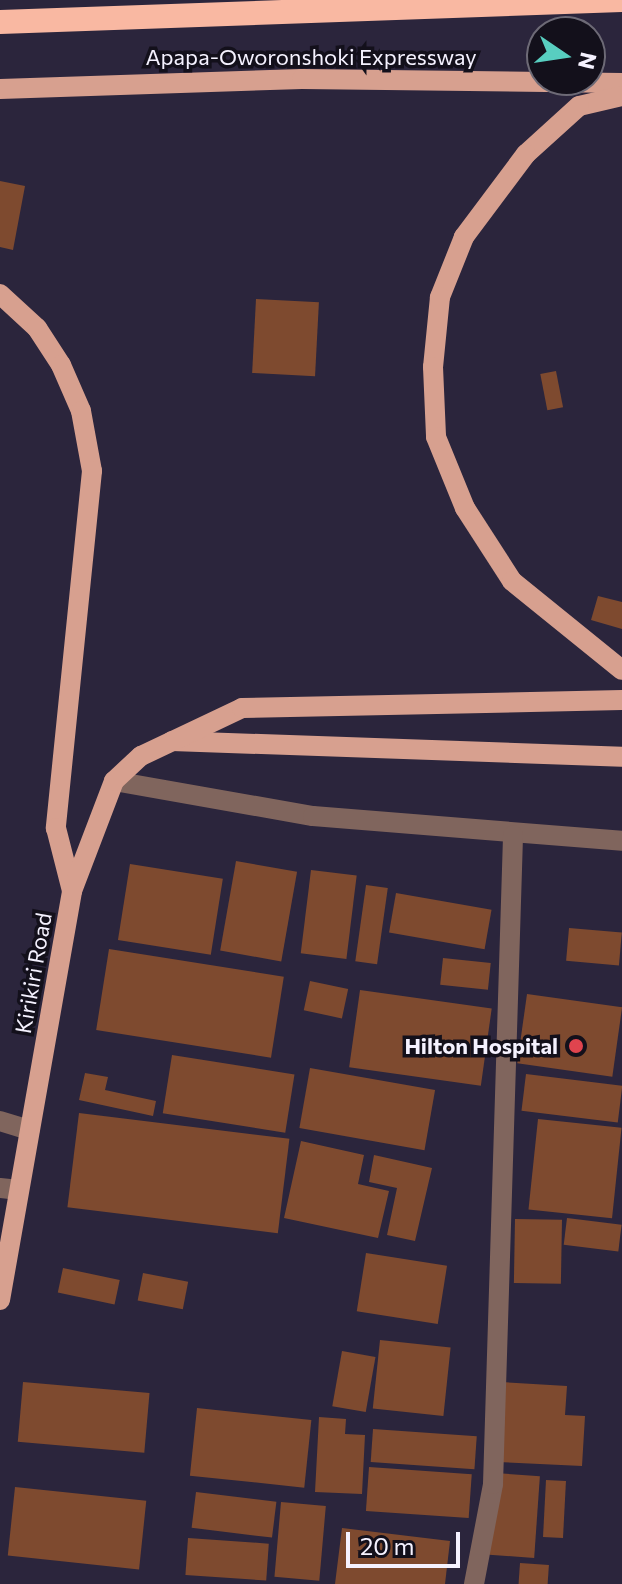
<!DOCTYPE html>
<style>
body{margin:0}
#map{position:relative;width:622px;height:1584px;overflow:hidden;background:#2b253c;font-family:Commissioner,sans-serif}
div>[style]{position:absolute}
.building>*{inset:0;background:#7e4a2f;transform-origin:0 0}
.minor>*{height:20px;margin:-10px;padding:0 10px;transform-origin:10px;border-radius:10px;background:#80655d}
.major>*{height:20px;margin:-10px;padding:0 10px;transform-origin:10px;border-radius:10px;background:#d7a08f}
.highway>*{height:24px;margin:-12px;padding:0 12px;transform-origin:12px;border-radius:12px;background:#f9b8a2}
.dots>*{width:22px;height:22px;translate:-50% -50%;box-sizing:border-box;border:4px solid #13101b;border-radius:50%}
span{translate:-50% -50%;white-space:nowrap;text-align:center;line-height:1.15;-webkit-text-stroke:7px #13101b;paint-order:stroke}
.street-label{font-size:22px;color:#f5f2ff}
.poi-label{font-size:22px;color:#f5f2ff;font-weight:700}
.right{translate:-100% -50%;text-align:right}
.north{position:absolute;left:526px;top:16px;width:80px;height:80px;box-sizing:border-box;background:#13101b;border:2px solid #6d6a76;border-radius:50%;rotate:103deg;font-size:22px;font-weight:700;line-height:32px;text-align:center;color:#f5f2ff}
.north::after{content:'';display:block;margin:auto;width:28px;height:36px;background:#58cec0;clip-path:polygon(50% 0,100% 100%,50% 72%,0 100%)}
.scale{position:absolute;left:346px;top:1532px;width:114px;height:36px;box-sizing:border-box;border:4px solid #f5f2ff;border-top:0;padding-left:10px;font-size:24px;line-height:28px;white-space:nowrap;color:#f5f2ff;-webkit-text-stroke:6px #13101b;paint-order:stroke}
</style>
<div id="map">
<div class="building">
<div style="clip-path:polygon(0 181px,25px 186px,13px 250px,0 247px)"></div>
<div style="left:256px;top:299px;width:63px;height:74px;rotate:3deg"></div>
<div style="left:556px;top:371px;width:37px;height:16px;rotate:79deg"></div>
<div style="clip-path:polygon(598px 596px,622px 602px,622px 629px,591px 620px)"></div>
<div style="left:236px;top:861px;width:62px;height:91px;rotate:10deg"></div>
<div style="left:130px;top:864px;width:94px;height:77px;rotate:9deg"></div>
<div style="left:311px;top:870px;width:46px;height:84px;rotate:7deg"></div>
<div style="left:366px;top:885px;width:22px;height:77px;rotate:8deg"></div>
<div style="left:396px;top:893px;width:97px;height:40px;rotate:10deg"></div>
<div style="left:569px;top:928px;width:53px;height:33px;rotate:5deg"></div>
<div style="left:109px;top:949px;width:177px;height:82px;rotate:9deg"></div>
<div style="left:443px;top:958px;width:48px;height:27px;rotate:6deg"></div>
<div style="left:310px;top:981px;width:39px;height:30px;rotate:12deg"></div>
<div style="left:360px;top:990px;width:133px;height:78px;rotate:8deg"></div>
<div style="left:527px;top:994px;width:96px;height:70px;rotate:8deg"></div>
<div style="left:172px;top:1055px;width:124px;height:59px;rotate:9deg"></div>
<div style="left:310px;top:1068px;width:127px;height:61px;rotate:10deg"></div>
<div style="clip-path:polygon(85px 1073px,108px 1077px,105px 1090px,156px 1101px,153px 1116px,79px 1100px)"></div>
<div style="left:526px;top:1074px;width:97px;height:37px;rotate:7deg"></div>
<div style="left:79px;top:1113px;width:212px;height:95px;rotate:7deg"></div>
<div style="left:538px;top:1119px;width:84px;height:91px;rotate:6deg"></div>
<div style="clip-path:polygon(301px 1141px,364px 1155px,358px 1184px,389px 1191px,378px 1238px,284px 1218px)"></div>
<div style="clip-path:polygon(374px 1155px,432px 1168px,415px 1241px,387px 1235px,397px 1188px,369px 1182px)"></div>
<div style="left:567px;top:1218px;width:55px;height:27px;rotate:7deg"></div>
<div style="left:515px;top:1219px;width:47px;height:64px;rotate:1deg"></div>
<div style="left:366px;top:1253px;width:82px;height:59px;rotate:9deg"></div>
<div style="left:63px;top:1268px;width:58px;height:25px;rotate:12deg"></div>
<div style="left:143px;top:1273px;width:46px;height:28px;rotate:11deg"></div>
<div style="left:380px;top:1340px;width:71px;height:69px;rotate:6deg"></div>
<div style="left:342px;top:1351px;width:34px;height:56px;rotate:10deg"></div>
<div style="left:23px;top:1382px;width:127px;height:60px;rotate:5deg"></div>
<div style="clip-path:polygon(501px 1382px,567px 1386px,565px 1415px,585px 1416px,582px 1466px,497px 1462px)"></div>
<div style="left:197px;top:1408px;width:115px;height:68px;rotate:6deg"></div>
<div style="clip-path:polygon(319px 1417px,346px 1419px,345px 1434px,365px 1435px,362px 1494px,315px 1492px)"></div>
<div style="left:373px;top:1429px;width:104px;height:33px;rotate:4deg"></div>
<div style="left:369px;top:1467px;width:103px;height:44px;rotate:4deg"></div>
<div style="left:495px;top:1473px;width:45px;height:82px;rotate:4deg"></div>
<div style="left:546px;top:1480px;width:20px;height:57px;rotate:3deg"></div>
<div style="left:15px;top:1487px;width:132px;height:69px;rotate:6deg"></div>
<div style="left:196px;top:1492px;width:81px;height:36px;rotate:7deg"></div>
<div style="left:281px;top:1502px;width:45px;height:75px;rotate:5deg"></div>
<div style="clip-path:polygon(342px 1528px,450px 1541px,445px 1584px,335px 1584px)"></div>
<div style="left:188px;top:1538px;width:81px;height:37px;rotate:4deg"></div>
<div style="left:520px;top:1563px;width:29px;height:21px;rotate:4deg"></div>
</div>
<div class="minor">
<div style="left:114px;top:781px;width:202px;rotate:10deg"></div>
<div style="left:313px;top:816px;width:310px;rotate:4.6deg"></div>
<div style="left:0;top:1121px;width:31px;rotate:17deg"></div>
<div style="left:0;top:1188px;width:19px;rotate:6deg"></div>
<div style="left:474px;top:1584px;width:102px;rotate:-79.2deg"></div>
<div style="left:493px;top:1484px;width:649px;rotate:-88.23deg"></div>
</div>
<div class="major">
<div style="left:0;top:89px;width:302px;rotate:-1.9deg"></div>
<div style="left:302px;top:79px;width:320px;rotate:0.7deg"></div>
<div style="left:622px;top:96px;width:44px;rotate:166.9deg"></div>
<div style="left:579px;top:106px;width:72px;rotate:137.8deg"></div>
<div style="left:526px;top:154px;width:104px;rotate:126.8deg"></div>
<div style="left:464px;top:237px;width:65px;rotate:111.8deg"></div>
<div style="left:440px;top:297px;width:70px;rotate:95.7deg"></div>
<div style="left:433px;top:367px;width:70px;rotate:87.5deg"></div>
<div style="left:436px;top:437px;width:77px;rotate:67.8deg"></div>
<div style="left:465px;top:508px;width:87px;rotate:57.2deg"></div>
<div style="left:512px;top:581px;width:141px;rotate:39deg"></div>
<div style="left:0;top:294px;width:50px;rotate:42.6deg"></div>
<div style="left:37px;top:328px;width:44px;rotate:57deg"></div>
<div style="left:61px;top:365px;width:50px;rotate:66.5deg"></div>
<div style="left:81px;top:411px;width:61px;rotate:79.6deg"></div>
<div style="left:92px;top:471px;width:359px;rotate:95.8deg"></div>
<div style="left:56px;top:828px;width:65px;rotate:75.7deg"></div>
<div style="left:172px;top:741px;width:450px;rotate:2deg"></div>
<div style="left:0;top:1300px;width:415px;rotate:-80deg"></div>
<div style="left:72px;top:891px;width:118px;rotate:-69.1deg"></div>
<div style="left:114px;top:781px;width:37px;rotate:-43deg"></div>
<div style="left:141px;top:756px;width:112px;rotate:-25.4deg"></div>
<div style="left:242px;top:708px;width:380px;rotate:-1.2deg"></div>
</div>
<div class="highway">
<div style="left:0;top:22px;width:622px;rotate:-2.03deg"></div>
</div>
<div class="dots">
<div style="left:576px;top:1046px;background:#e0444e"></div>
</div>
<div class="street-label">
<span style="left:311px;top:57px">Apapa-Oworonshoki Expressway</span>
<span style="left:33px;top:973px;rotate:-80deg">Kirikiri Road</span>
</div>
<div class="poi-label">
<span class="right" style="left:558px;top:1046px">Hilton Hospital</span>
</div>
<div class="north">N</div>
<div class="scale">20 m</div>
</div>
